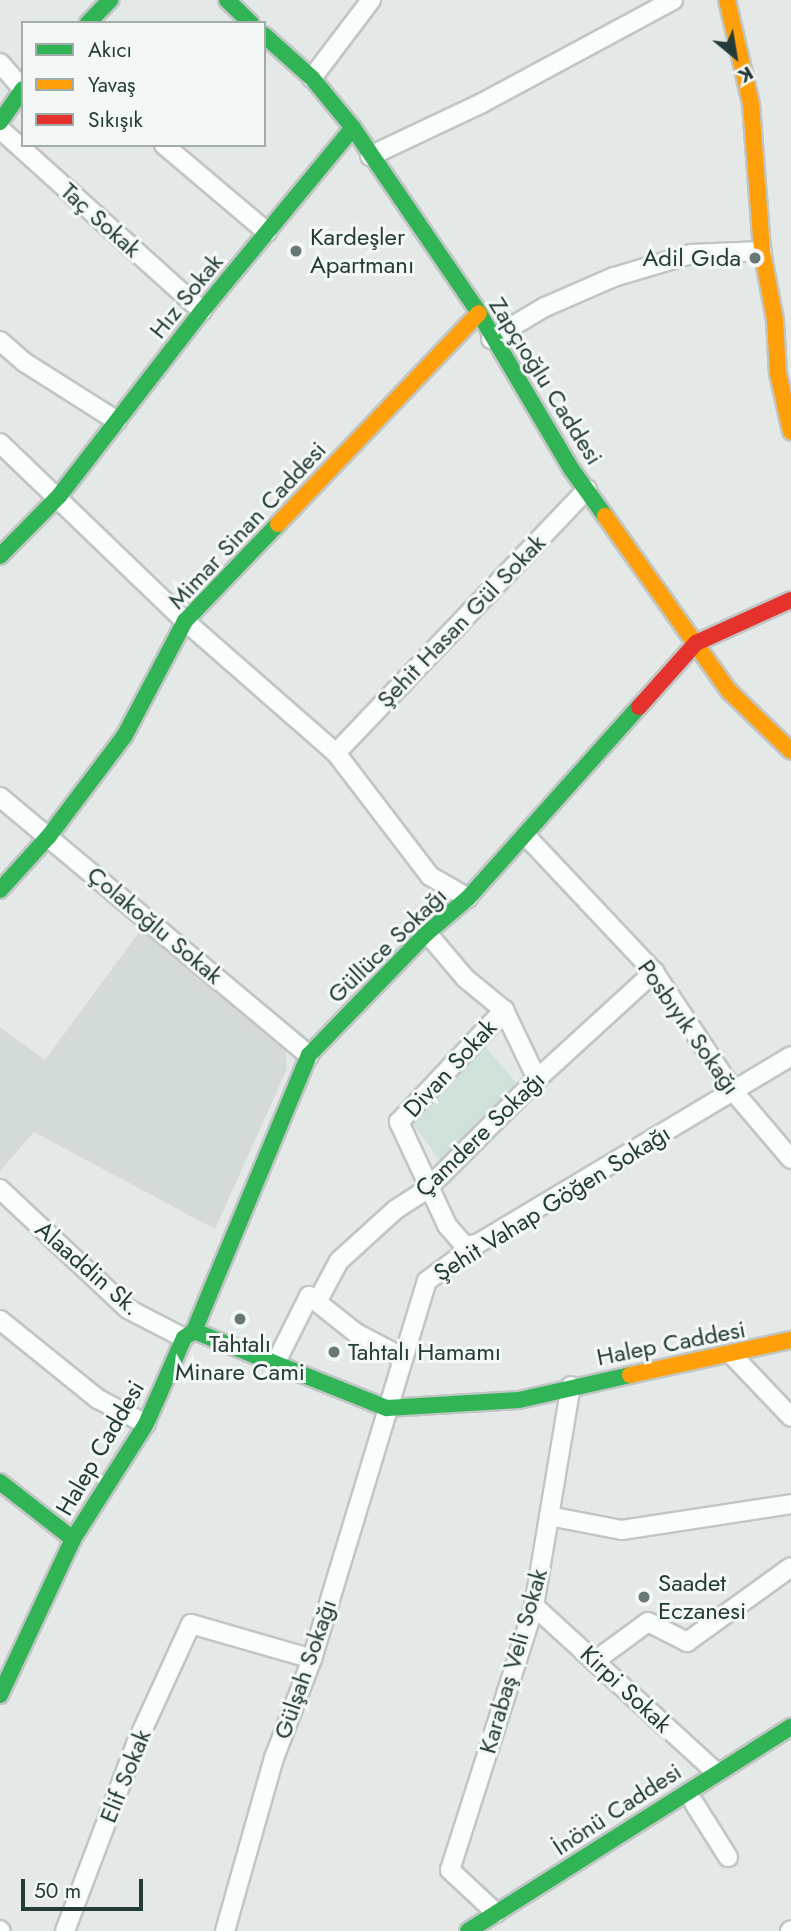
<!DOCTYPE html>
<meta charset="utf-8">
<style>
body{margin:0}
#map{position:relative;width:791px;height:1931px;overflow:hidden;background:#e4e9e8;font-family:Jost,sans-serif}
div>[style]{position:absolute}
.built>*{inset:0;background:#d3dad8}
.green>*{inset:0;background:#cfe1d8}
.roads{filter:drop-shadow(2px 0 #c1c6c5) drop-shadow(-2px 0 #c1c6c5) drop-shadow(0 2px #c1c6c5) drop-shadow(0 -2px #c1c6c5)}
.street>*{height:18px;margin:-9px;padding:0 9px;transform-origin:9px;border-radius:9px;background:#fbfcfc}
.fast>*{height:16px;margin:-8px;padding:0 8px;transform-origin:8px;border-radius:8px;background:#30b455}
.slow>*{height:16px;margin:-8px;padding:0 8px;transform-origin:8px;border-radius:8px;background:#ff9f0a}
.jam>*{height:16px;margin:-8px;padding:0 8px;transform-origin:8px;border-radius:8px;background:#e5322d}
.dots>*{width:19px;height:19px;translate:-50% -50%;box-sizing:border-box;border:4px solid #f3f8f6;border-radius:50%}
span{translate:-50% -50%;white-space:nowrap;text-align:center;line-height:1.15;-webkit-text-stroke:6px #f3f8f6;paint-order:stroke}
.street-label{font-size:24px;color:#243b38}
.poi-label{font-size:24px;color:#243b38}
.left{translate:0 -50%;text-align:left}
.right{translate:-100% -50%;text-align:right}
.legend{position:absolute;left:21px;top:21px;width:245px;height:126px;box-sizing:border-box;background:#f3f8f6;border:2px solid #a0acaa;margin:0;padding:9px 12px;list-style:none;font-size:21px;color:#243b38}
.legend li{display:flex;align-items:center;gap:14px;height:35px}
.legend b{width:35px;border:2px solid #a0acaa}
.north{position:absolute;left:700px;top:21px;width:70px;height:70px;-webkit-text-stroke:5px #f3f8f6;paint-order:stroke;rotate:150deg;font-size:19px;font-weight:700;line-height:28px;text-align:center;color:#243b38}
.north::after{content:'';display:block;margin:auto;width:24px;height:32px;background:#243b38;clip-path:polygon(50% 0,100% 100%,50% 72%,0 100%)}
.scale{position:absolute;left:21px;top:1879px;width:122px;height:32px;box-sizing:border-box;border:4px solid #243b38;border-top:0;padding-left:9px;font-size:21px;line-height:24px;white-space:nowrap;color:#243b38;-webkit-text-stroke:5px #f3f8f6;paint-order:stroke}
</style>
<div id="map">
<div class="built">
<div style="clip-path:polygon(142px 928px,285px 1045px,287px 1069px,215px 1229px,34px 1132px,0 1171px,0 1027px,45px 1060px)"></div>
</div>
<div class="green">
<div style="clip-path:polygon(482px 1043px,519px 1086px,444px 1166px,409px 1119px)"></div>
</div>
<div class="roads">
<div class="street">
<div style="left:0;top:63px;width:35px;rotate:49deg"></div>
<div style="left:312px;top:78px;width:98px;rotate:-52.9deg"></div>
<div style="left:0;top:129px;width:272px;rotate:42deg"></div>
<div style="left:164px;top:145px;width:135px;rotate:40.2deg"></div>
<div style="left:370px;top:156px;width:124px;rotate:-25.3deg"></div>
<div style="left:482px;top:103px;width:217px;rotate:-28.3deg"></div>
<div style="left:491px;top:339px;width:63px;rotate:-30.7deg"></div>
<div style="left:545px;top:307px;width:75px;rotate:-23.5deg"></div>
<div style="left:614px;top:277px;width:80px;rotate:-16.6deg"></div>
<div style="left:691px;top:254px;width:71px;rotate:-2.4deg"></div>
<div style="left:0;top:341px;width:32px;rotate:41deg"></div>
<div style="left:24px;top:362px;width:110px;rotate:32.4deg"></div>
<div style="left:0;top:443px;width:257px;rotate:43.9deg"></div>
<div style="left:185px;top:621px;width:201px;rotate:41.2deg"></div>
<div style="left:336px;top:753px;width:155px;rotate:52.6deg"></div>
<div style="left:430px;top:876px;width:44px;rotate:30.1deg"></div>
<div style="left:336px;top:753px;width:364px;rotate:-46.4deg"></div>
<div style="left:0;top:797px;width:403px;rotate:39.9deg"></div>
<div style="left:526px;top:836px;width:187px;rotate:46.7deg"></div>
<div style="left:654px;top:972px;width:144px;rotate:56.3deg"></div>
<div style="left:734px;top:1092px;width:88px;rotate:49.6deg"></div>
<div style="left:427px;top:933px;width:59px;rotate:49.8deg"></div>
<div style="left:465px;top:978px;width:50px;rotate:39.4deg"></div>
<div style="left:504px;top:1010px;width:76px;rotate:64.4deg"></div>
<div style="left:0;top:1189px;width:175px;rotate:43.2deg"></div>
<div style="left:128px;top:1309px;width:63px;rotate:27.4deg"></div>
<div style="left:477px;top:1244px;width:12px;rotate:171deg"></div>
<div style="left:465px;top:1246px;width:28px;rotate:-131deg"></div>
<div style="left:447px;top:1225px;width:114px;rotate:-115deg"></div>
<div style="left:399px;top:1122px;width:154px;rotate:-46.8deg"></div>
<div style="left:317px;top:1302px;width:50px;rotate:38.5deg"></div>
<div style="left:356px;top:1333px;width:50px;rotate:27.6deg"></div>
<div style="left:0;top:1320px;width:126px;rotate:38.9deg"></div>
<div style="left:98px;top:1399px;width:54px;rotate:27.5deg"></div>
<div style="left:733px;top:1356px;width:84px;rotate:46.4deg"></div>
<div style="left:275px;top:1364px;width:76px;rotate:-63.4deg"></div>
<div style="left:309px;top:1296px;width:10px;rotate:37deg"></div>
<div style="left:317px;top:1302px;width:47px;rotate:-61.8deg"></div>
<div style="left:339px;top:1261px;width:76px;rotate:-42.3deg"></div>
<div style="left:395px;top:1210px;width:38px;rotate:-33deg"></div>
<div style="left:427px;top:1189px;width:156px;rotate:-45deg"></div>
<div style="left:537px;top:1079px;width:159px;rotate:-42.4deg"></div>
<div style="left:549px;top:1516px;width:74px;rotate:10.9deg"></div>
<div style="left:622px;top:1530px;width:171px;rotate:-8.7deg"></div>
<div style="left:534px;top:1606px;width:246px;rotate:42.4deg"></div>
<div style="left:596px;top:1660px;width:64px;rotate:-36.2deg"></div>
<div style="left:648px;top:1622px;width:44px;rotate:27.1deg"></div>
<div style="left:687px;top:1642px;width:128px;rotate:-35.8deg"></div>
<div style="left:694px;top:1803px;width:64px;rotate:57.8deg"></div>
<div style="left:496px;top:1913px;width:63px;rotate:-136.9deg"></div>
<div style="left:450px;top:1870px;width:277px;rotate:-72.3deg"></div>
<div style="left:534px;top:1606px;width:223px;rotate:-80.5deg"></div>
<div style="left:0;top:1930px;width:1px;rotate:45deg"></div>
<div style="left:65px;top:1931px;width:200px;rotate:-69.2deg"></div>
<div style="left:136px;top:1744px;width:132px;rotate:-65.4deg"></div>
<div style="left:191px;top:1624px;width:126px;rotate:16.1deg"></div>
<div style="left:225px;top:1931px;width:180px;rotate:-74.2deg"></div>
<div style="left:274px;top:1758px;width:106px;rotate:-69deg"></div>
<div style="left:312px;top:1659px;width:395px;rotate:-73.1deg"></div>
<div style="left:427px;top:1281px;width:62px;rotate:-36.5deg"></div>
<div style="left:477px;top:1244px;width:366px;rotate:-30.9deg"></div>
<div style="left:790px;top:1931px;width:1px;rotate:-45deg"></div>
</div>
<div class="fast">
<div style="left:227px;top:0;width:33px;rotate:44deg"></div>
<div style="left:88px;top:23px;width:32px;rotate:-46deg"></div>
<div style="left:264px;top:35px;width:64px;rotate:41.9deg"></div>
<div style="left:312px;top:78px;width:65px;rotate:50.6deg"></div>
<div style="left:353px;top:128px;width:224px;rotate:55.7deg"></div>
<div style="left:479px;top:313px;width:182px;rotate:59.4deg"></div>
<div style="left:572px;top:470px;width:57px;rotate:54.3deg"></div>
<div style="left:0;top:122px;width:40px;rotate:-55.1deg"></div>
<div style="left:0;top:556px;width:84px;rotate:-45.5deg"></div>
<div style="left:59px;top:496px;width:234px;rotate:-52.3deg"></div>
<div style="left:202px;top:311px;width:237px;rotate:-50.5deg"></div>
<div style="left:0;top:890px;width:73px;rotate:-47.8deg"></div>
<div style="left:49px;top:836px;width:126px;rotate:-53deg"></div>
<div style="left:125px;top:735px;width:129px;rotate:-62.2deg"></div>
<div style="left:185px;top:621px;width:134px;rotate:-46.2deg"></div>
<div style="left:194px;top:1331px;width:299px;rotate:-67.4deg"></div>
<div style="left:309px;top:1055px;width:170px;rotate:-46deg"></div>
<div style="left:427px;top:933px;width:54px;rotate:-40.5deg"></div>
<div style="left:468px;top:898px;width:256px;rotate:-48.2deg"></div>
<div style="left:0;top:1482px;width:93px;rotate:38deg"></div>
<div style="left:0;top:1695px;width:172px;rotate:-64.9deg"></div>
<div style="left:73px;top:1539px;width:136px;rotate:-57.6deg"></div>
<div style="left:146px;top:1424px;width:94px;rotate:-66.2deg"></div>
<div style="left:184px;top:1338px;width:12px;rotate:-35deg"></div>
<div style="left:194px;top:1331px;width:208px;rotate:21.8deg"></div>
<div style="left:387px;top:1408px;width:132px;rotate:-3.5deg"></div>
<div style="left:519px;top:1400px;width:114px;rotate:-12.7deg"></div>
<div style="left:468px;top:1931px;width:382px;rotate:-32.3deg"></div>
</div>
<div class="slow">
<div style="left:727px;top:0;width:107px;rotate:77deg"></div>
<div style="left:751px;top:104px;width:147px;rotate:85.7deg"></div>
<div style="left:762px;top:251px;width:70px;rotate:79.3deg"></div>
<div style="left:775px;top:320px;width:53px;rotate:86.8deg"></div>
<div style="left:778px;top:373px;width:60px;rotate:77.6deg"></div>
<div style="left:605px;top:516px;width:214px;rotate:54.7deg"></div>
<div style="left:729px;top:691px;width:86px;rotate:44.1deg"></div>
<div style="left:278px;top:524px;width:291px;rotate:-46.4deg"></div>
<div style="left:630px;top:1375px;width:165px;rotate:-12.3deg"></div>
</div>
<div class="jam">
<div style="left:639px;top:707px;width:86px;rotate:-48.3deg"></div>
<div style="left:696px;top:643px;width:104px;rotate:-24.4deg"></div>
</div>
</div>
<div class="dots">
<div style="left:296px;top:251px;background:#677876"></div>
<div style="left:755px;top:258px;background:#677876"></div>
<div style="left:240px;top:1319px;background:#677876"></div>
<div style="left:334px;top:1352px;background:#677876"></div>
<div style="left:644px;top:1597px;background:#677876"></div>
</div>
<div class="street-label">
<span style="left:101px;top:220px;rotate:42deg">Taç Sokak</span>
<span style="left:186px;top:296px;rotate:-51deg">Hız Sokak</span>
<span style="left:546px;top:381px;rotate:58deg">Zapçıoğlu Caddesi</span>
<span style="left:247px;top:525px;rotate:-47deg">Mimar Sinan Caddesi</span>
<span style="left:461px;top:621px;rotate:-46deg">Şehit Hasan Gül Sokak</span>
<span style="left:155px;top:925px;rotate:40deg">Çolakoğlu Sokak</span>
<span style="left:387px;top:945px;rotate:-44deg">Güllüce Sokağı</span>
<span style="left:689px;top:1027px;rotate:55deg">Posbıyık Sokağı</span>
<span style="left:450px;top:1068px;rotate:-47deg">Divan Sokak</span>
<span style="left:480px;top:1134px;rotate:-44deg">Çamdere Sokağı</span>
<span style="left:552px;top:1203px;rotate:-32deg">Şehit Vahap Göğen Sokağı</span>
<span style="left:88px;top:1268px;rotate:41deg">Alaaddin Sk.</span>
<span style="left:671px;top:1343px;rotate:-11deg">Halep Caddesi</span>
<span style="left:100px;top:1448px;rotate:-60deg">Halep Caddesi</span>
<span style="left:513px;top:1661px;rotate:-74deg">Karabaş Veli Sokak</span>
<span style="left:305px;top:1669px;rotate:-71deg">Gülşah Sokağı</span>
<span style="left:626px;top:1689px;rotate:43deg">Kirpi Sokak</span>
<span style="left:125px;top:1776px;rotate:-68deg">Elif Sokak</span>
<span style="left:617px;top:1809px;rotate:-33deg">İnönü Caddesi</span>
</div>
<div class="poi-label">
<span class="left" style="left:310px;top:251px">Kardeşler<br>Apartmanı</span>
<span class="right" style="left:741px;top:258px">Adil Gıda</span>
<span style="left:240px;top:1358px">Tahtalı<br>Minare Cami</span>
<span class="left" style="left:348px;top:1352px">Tahtalı Hamamı</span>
<span class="left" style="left:658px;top:1597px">Saadet<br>Eczanesi</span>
</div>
<ul class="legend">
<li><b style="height:9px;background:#30b455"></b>Akıcı</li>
<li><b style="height:9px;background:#ff9f0a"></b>Yavaş</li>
<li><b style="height:9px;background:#e5322d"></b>Sıkışık</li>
</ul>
<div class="north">K</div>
<div class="scale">50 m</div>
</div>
